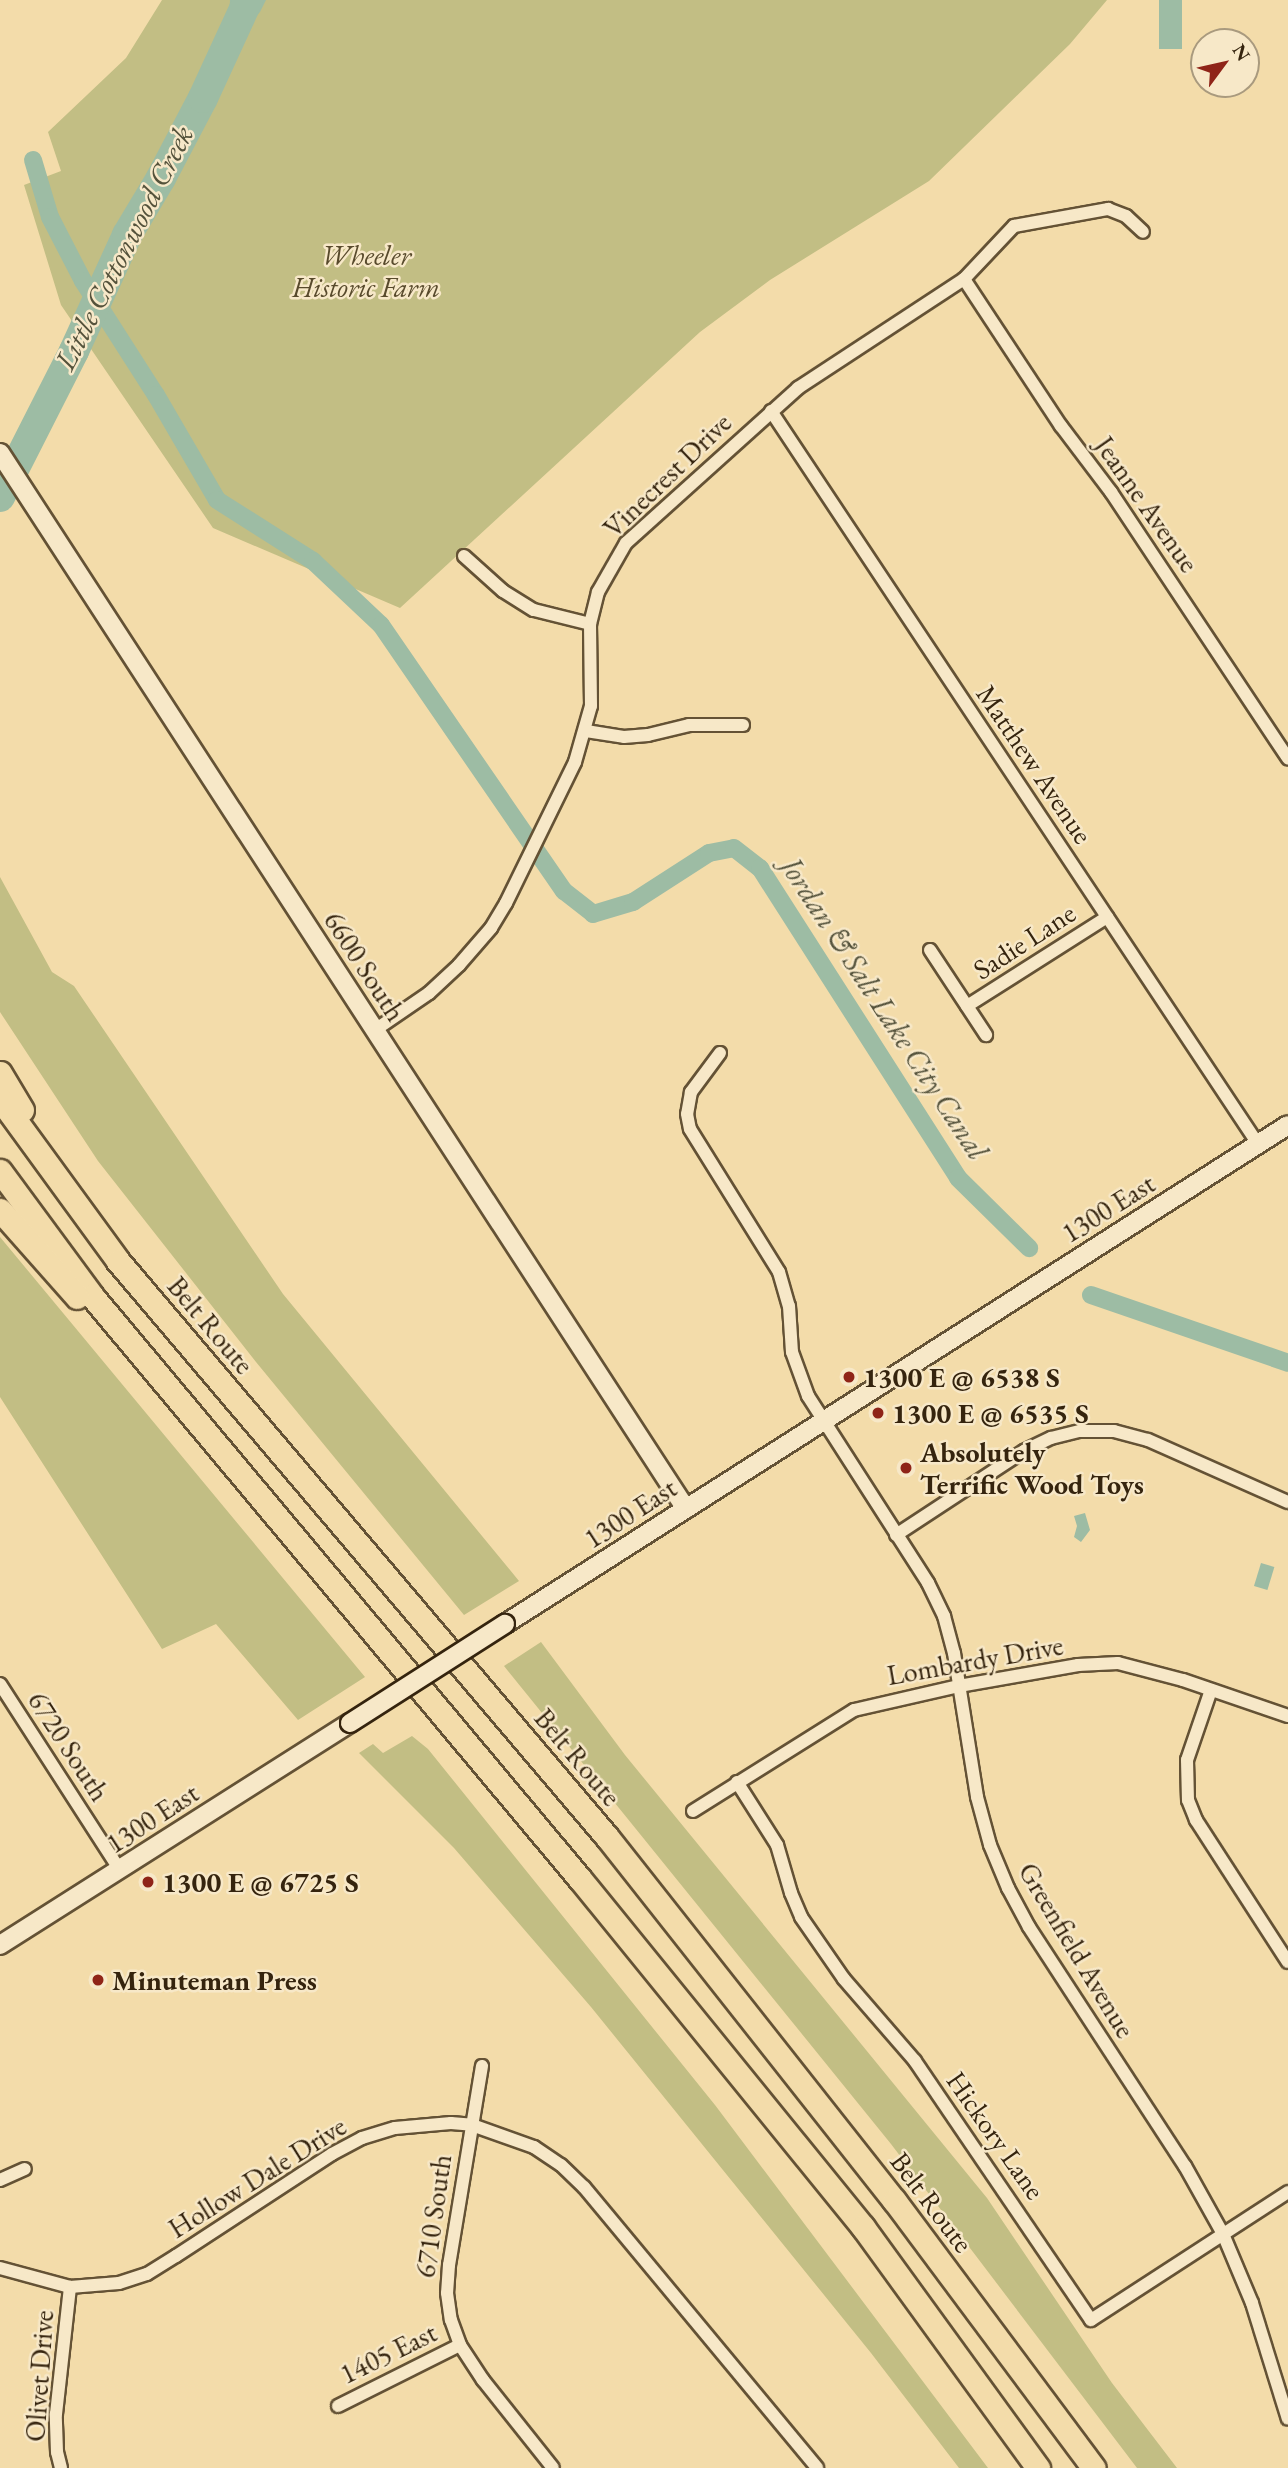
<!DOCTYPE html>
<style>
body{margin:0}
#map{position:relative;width:1288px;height:2468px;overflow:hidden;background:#f3dcaa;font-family:"EB Garamond",serif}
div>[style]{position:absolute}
.green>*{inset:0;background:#c2be84}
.water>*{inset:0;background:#9dbca4;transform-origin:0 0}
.canal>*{height:18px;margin:-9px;padding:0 9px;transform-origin:9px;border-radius:9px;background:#9dbca4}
.river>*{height:30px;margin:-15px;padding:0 15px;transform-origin:15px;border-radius:15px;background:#9dbca4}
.roads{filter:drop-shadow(2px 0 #645235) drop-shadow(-2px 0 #645235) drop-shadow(0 2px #645235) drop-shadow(0 -2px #645235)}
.street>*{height:12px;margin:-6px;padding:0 6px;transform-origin:6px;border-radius:6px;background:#f7e8c8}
.secondary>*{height:18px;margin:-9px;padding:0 9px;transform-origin:9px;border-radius:9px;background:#f7e8c8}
.highway>*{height:23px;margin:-11.5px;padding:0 11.5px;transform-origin:11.5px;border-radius:11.5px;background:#f3dcaa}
.bridges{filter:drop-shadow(2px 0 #35240e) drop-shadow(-2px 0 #35240e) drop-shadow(0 2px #35240e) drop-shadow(0 -2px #35240e)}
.secondary-bridge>*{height:18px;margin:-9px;padding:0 9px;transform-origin:9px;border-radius:9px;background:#f7e8c8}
.dots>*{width:19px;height:19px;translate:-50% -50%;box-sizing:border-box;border:4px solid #f7e8c8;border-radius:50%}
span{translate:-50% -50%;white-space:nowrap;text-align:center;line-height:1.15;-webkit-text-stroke:5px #f7e8c8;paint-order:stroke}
.park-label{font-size:28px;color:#584a2c;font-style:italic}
.street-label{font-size:28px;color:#35240e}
.poi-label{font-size:28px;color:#35240e;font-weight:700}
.left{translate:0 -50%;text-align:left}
.water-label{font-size:30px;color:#54523b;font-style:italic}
.north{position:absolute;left:1190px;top:28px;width:70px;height:70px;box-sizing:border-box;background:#f7e8c8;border:2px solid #a99a7e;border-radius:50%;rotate:57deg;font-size:19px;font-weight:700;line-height:28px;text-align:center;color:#35240e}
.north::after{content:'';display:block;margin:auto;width:24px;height:32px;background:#8f2418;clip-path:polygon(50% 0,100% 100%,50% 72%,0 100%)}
</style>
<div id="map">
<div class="green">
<div style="clip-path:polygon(162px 0,1107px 0,1070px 44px,929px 181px,770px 280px,700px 332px,400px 608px,213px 528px,61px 305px,24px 185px,61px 171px,48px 132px,126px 58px)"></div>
<div style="clip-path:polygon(0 877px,52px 972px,74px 986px,283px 1294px,519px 1581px,464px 1615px,256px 1362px,98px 1161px,0 1012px)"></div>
<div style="clip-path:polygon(0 1237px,365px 1677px,298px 1720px,216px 1624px,162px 1649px,0 1397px)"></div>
<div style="clip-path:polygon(541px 1642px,625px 1755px,987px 2198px,1112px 2383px,1177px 2468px,1137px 2468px,891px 2144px,504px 1666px)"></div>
<div style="clip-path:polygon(412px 1736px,428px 1749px,715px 2105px,988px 2468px,959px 2468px,871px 2353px,591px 2007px,454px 1848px,359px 1753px,373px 1744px,383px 1753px)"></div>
</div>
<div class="water">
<div style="clip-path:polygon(230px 0,266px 0,260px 12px,227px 48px)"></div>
<div style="left:1159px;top:0;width:23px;height:49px"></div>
<div style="clip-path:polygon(1085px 1513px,1090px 1530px,1081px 1542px,1074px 1537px,1077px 1526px,1074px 1516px)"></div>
<div style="left:1261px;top:1563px;width:14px;height:24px;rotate:17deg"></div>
</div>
<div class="canal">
<div style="left:33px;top:160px;width:59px;rotate:73.4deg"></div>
<div style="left:50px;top:217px;width:72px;rotate:62.7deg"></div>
<div style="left:83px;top:281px;width:135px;rotate:57.4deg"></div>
<div style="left:156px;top:395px;width:121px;rotate:59.8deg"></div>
<div style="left:217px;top:500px;width:114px;rotate:32.4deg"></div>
<div style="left:313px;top:561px;width:93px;rotate:43.3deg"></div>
<div style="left:381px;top:625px;width:323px;rotate:55.5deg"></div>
<div style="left:564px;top:891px;width:37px;rotate:38deg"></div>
<div style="left:593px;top:914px;width:42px;rotate:-16.7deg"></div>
<div style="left:633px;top:902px;width:90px;rotate:-32.8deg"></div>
<div style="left:709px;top:853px;width:25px;rotate:-11deg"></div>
<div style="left:734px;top:848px;width:33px;rotate:38deg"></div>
<div style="left:760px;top:868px;width:368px;rotate:57.4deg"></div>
<div style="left:958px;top:1178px;width:100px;rotate:44.6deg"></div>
<div style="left:1091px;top:1295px;width:208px;rotate:19deg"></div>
</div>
<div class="river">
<div style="left:0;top:497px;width:164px;rotate:-63.1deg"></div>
<div style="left:74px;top:351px;width:128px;rotate:-65.4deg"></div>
<div style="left:127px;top:235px;width:66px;rotate:-59.2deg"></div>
<div style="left:161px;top:178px;width:90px;rotate:-62.3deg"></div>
<div style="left:203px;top:98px;width:108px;rotate:-65.3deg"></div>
</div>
<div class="roads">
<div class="street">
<div style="left:964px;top:279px;width:176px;rotate:56.6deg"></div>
<div style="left:1061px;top:426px;width:83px;rotate:52.9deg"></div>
<div style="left:1111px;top:492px;width:320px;rotate:56.4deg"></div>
<div style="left:771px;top:411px;width:880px;rotate:56.4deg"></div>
<div style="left:464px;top:556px;width:52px;rotate:41.9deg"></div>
<div style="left:503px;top:591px;width:36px;rotate:32deg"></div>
<div style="left:534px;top:610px;width:58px;rotate:14deg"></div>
<div style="left:586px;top:731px;width:38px;rotate:9deg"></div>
<div style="left:624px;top:737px;width:24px;rotate:-5deg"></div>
<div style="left:648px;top:735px;width:42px;rotate:-13.7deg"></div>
<div style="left:689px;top:725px;width:54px"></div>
<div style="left:930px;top:950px;width:102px;rotate:56.6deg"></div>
<div style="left:967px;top:1006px;width:166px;rotate:-32.4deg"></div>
<div style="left:375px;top:1030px;width:65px;rotate:-34.4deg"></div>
<div style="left:429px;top:993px;width:41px;rotate:-43deg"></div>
<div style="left:459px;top:965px;width:49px;rotate:-49.1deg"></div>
<div style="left:491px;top:928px;width:29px;rotate:-59deg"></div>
<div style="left:506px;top:903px;width:157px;rotate:-63.9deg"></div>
<div style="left:575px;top:762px;width:58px;rotate:-74.1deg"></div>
<div style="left:591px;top:706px;width:82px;rotate:-90.7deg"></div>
<div style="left:590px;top:624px;width:33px;rotate:-76deg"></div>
<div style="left:598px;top:592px;width:56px;rotate:-60.3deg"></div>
<div style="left:626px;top:543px;width:232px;rotate:-42deg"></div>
<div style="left:798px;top:388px;width:199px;rotate:-33.3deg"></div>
<div style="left:964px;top:279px;width:73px;rotate:-46.7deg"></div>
<div style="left:1014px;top:226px;width:96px;rotate:-10.3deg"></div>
<div style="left:1108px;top:209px;width:19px;rotate:21deg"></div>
<div style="left:1126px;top:216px;width:23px;rotate:43deg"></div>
<div style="left:720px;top:1053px;width:49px;rotate:126.6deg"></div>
<div style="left:691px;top:1092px;width:22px;rotate:100deg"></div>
<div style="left:687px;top:1114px;width:15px;rotate:79deg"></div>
<div style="left:690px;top:1129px;width:168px;rotate:58.1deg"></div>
<div style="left:779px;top:1272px;width:35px;rotate:74deg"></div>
<div style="left:789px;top:1306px;width:46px;rotate:86.3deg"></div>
<div style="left:792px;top:1352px;width:47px;rotate:70deg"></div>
<div style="left:808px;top:1396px;width:222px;rotate:57.3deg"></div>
<div style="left:928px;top:1583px;width:37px;rotate:64deg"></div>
<div style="left:944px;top:1616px;width:38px;rotate:75deg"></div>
<div style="left:954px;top:1653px;width:146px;rotate:80.9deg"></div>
<div style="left:977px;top:1797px;width:50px;rotate:74.8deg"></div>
<div style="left:990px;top:1845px;width:47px;rotate:67.3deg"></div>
<div style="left:1008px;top:1888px;width:44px;rotate:61.7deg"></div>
<div style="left:1029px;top:1927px;width:285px;rotate:56.9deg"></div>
<div style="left:1185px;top:2166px;width:78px;rotate:60.8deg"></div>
<div style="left:1223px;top:2234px;width:75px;rotate:67.2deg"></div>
<div style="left:1252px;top:2303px;width:121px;rotate:72.8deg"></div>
<div style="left:896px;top:1535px;width:153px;rotate:-33.3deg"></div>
<div style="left:1024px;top:1451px;width:30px;rotate:-26deg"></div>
<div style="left:1051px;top:1438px;width:30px;rotate:-14deg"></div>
<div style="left:1080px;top:1431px;width:34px"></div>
<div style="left:1114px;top:1431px;width:35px;rotate:15deg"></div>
<div style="left:1148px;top:1440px;width:153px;rotate:23.9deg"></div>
<div style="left:0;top:1684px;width:221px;rotate:57.2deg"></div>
<div style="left:1211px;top:1690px;width:74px;rotate:108.9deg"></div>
<div style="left:1187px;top:1760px;width:40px;rotate:88.6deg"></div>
<div style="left:1188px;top:1800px;width:22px;rotate:68deg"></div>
<div style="left:1196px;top:1820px;width:169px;rotate:57.1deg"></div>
<div style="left:737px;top:1782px;width:75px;rotate:57.6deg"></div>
<div style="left:777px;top:1845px;width:50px;rotate:73.7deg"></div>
<div style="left:791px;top:1893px;width:26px;rotate:67deg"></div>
<div style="left:801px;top:1917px;width:75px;rotate:55.3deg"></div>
<div style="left:844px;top:1979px;width:108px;rotate:49.1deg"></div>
<div style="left:915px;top:2061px;width:313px;rotate:55.8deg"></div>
<div style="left:1091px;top:2320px;width:235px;rotate:-33deg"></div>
<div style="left:693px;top:1811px;width:190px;rotate:-32.1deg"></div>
<div style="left:854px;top:1710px;width:108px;rotate:-12.9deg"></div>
<div style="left:959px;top:1686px;width:121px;rotate:-10deg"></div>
<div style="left:1078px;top:1665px;width:40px;rotate:-2.9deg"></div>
<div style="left:1118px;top:1663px;width:67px;rotate:14.7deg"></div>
<div style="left:1183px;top:1680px;width:111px;rotate:18.9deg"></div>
<div style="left:482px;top:2066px;width:202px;rotate:99.4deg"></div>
<div style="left:449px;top:2265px;width:28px;rotate:94deg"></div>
<div style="left:447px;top:2293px;width:27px;rotate:82deg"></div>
<div style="left:451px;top:2320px;width:27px;rotate:70deg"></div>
<div style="left:460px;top:2345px;width:42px;rotate:56.7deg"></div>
<div style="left:483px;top:2380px;width:112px;rotate:51.5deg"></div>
<div style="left:0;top:2180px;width:27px;rotate:-24deg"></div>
<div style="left:0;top:2268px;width:73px;rotate:15.2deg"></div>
<div style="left:70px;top:2287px;width:49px;rotate:-4.7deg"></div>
<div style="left:119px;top:2283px;width:29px;rotate:-18deg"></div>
<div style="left:147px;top:2274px;width:34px;rotate:-32deg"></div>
<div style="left:176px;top:2256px;width:186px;rotate:-33.2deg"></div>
<div style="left:332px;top:2154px;width:34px;rotate:-28deg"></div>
<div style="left:362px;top:2138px;width:34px;rotate:-17deg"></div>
<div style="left:395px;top:2128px;width:56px;rotate:-5.1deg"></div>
<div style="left:451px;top:2123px;width:21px;rotate:5deg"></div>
<div style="left:472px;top:2125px;width:66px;rotate:19.5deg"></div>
<div style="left:534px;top:2147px;width:32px;rotate:34deg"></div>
<div style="left:561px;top:2165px;width:32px;rotate:44deg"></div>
<div style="left:584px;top:2187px;width:365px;rotate:50.3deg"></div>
<div style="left:338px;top:2406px;width:136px;rotate:-26.6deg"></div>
<div style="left:61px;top:2468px;width:16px;rotate:-104deg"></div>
<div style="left:57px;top:2452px;width:38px;rotate:-92deg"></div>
<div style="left:56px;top:2414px;width:128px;rotate:-83.7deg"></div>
</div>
<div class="secondary">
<div style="left:0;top:453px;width:1259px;rotate:56.99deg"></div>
<div style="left:505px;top:1624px;width:928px;rotate:-32.51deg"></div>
<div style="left:0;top:1945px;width:414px;rotate:-32.4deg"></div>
</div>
<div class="highway">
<div style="left:0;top:1073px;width:43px;rotate:59.3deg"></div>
<div style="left:0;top:1099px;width:200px;rotate:53.9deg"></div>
<div style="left:118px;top:1261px;width:756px;rotate:49.67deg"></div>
<div style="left:607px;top:1837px;width:463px;rotate:51.7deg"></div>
<div style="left:894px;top:2200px;width:334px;rotate:53.3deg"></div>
<div style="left:0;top:1171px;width:155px;rotate:53.6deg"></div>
<div style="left:92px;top:1296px;width:760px;rotate:50.07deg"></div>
<div style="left:580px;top:1879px;width:449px;rotate:50.9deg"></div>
<div style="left:863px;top:2227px;width:298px;rotate:54deg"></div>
<div style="left:0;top:1210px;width:116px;rotate:48.5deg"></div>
</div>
</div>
<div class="bridges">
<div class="secondary-bridge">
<div style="left:350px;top:1723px;width:184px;rotate:-32.6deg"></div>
</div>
</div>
<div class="dots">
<div style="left:849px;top:1377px;background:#8f2418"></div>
<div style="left:878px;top:1413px;background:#8f2418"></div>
<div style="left:906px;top:1468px;background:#8f2418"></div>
<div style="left:148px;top:1882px;background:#8f2418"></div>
<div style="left:98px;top:1980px;background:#8f2418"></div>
</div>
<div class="park-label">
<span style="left:366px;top:271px">Wheeler<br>Historic Farm</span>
</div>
<div class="street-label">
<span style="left:667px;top:475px;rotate:-44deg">Vinecrest Drive</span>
<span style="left:1147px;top:504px;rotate:55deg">Jeanne Avenue</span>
<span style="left:1035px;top:764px;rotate:56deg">Matthew Avenue</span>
<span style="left:1024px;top:941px;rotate:-33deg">Sadie Lane</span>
<span style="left:365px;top:966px;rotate:57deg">6600 South</span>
<span style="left:1108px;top:1208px;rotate:-32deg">1300 East</span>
<span style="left:211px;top:1325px;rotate:50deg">Belt Route</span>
<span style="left:630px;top:1513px;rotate:-33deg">1300 East</span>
<span style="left:975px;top:1660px;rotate:-10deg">Lombardy Drive</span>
<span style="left:69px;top:1746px;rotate:57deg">6720 South</span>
<span style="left:578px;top:1757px;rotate:50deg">Belt Route</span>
<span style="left:152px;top:1818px;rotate:-33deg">1300 East</span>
<span style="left:1077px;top:1950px;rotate:59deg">Greenfield Avenue</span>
<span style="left:996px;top:2135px;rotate:55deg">Hickory Lane</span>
<span style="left:257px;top:2177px;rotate:-32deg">Hollow Dale Drive</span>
<span style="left:932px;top:2202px;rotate:53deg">Belt Route</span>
<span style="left:433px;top:2216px;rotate:-82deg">6710 South</span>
<span style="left:388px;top:2353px;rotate:-26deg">1405 East</span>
<span style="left:39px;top:2376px;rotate:-86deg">Olivet Drive</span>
</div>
<div class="poi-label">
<span class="left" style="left:863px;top:1377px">1300 E @ 6538 S</span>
<span class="left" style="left:892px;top:1413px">1300 E @ 6535 S</span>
<span class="left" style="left:920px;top:1468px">Absolutely<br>Terrific Wood Toys</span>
<span class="left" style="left:162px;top:1882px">1300 E @ 6725 S</span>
<span class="left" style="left:112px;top:1980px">Minuteman Press</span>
</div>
<div class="water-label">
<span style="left:124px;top:248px;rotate:-63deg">Little Cottonwood Creek</span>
<span style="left:884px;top:1009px;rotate:57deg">Jordan &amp; Salt Lake City Canal</span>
</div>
<div class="north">N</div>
</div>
